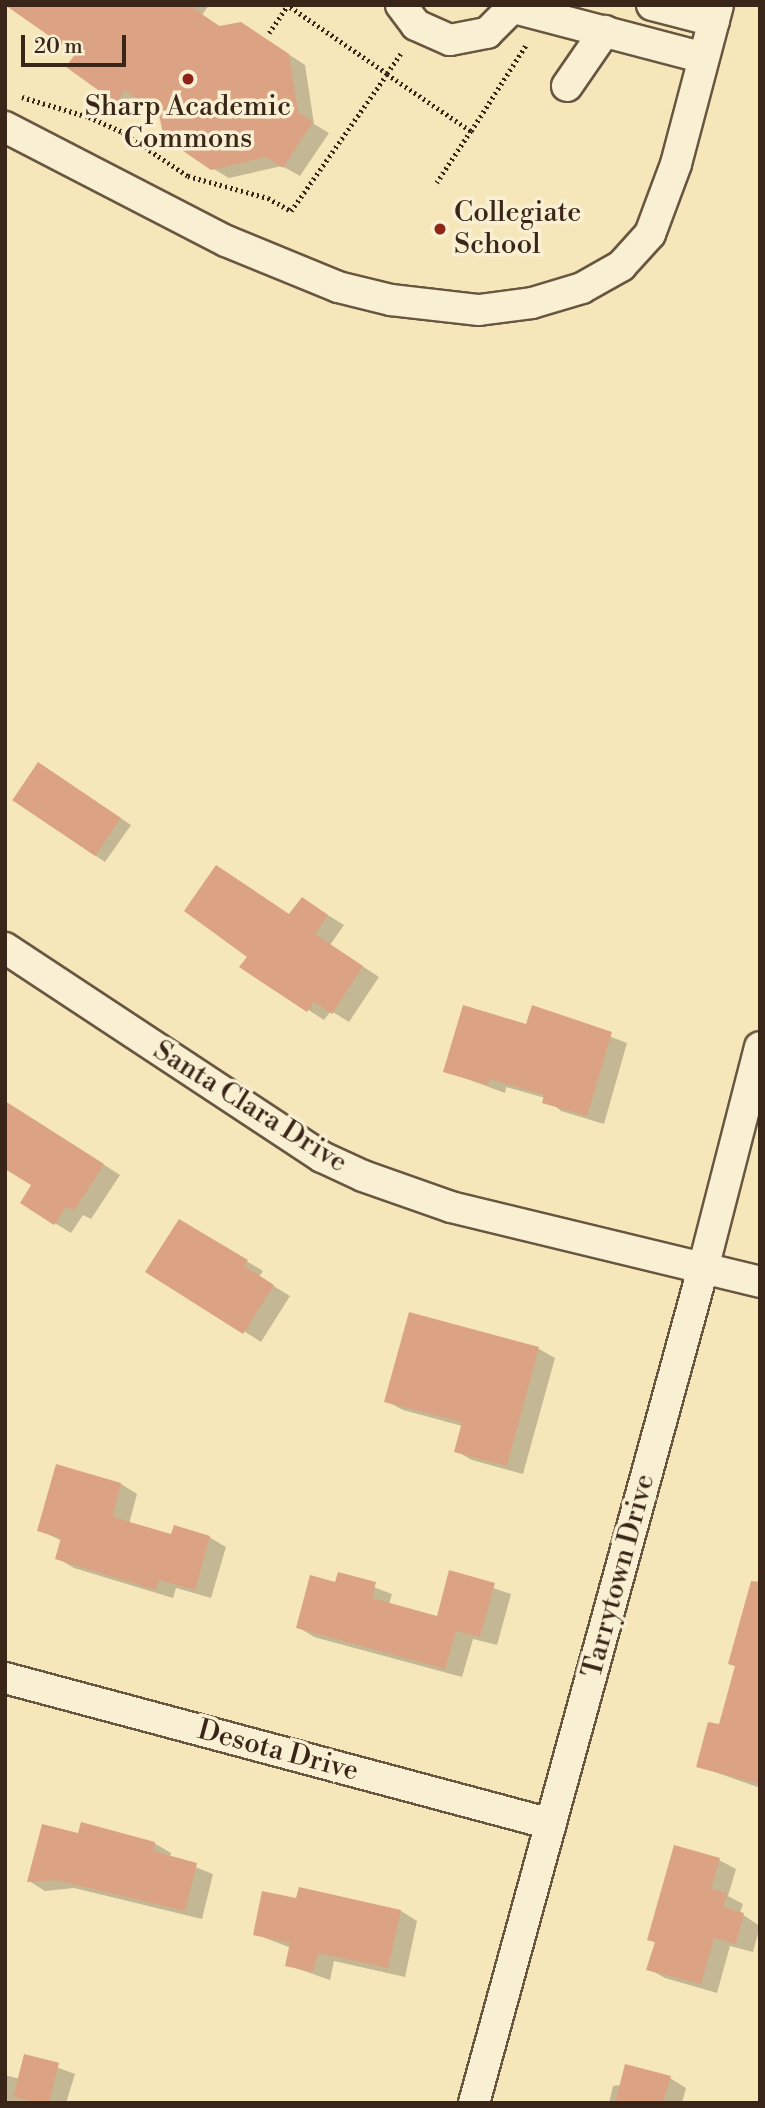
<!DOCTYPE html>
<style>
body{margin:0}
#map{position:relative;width:765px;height:2108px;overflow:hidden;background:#f6e7ba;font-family:"Libre Bodoni",serif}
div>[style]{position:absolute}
.shadow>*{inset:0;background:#0003}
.building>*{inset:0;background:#dba384;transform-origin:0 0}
.path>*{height:4.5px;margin-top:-2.25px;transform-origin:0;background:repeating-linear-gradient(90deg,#3a2619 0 2px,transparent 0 5.5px)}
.roads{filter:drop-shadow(2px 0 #695641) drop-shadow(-2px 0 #695641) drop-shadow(0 2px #695641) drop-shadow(0 -2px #695641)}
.street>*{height:30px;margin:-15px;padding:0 15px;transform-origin:15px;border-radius:15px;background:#f9efd2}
.dots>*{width:19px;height:19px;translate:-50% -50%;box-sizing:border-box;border:4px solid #f9efd2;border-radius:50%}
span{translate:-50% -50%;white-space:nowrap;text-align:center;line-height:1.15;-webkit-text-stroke:7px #f9efd2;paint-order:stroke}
.poi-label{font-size:28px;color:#3a2619}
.left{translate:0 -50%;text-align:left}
.street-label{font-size:28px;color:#3a2619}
.frame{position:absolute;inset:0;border:7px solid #3a2619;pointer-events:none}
.scale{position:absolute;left:21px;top:35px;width:105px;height:32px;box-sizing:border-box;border:4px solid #3a2619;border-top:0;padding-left:9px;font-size:21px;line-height:24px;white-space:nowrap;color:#3a2619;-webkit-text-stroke:5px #f9efd2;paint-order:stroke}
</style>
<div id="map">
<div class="shadow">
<div style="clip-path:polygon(6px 5px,209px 5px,202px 15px,221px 27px,258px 34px,305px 65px,314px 124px,329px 133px,300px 176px,282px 166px,229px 178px,212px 168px,161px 114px,141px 100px,134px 111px,117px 101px,78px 53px)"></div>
<div style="clip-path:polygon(50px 771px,131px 825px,105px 862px,14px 800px)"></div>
<div style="clip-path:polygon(318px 909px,344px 925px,330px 945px,379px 977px,349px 1022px,331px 1011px,324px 1020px,242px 967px,291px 916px)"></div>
<div style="clip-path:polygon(533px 1007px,627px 1043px,604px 1124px,561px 1111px,545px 1098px,506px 1087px,505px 1093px,445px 1071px,528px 1026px)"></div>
<div style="clip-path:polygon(31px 1118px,120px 1175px,91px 1219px,83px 1215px,71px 1233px,22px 1203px,33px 1185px)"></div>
<div style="clip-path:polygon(180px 1221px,263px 1271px,259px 1277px,290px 1296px,261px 1342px,148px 1271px)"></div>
<div style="clip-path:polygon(539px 1349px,555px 1358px,523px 1474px,472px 1460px,456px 1451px,462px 1426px,403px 1410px,386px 1401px)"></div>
<div style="clip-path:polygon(57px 1466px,121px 1484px,137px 1494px,129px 1524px,172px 1536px,209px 1537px,226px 1547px,211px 1598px,176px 1588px,173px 1598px,74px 1568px,57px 1558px,62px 1541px,39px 1530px)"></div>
<div style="clip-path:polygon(450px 1573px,511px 1594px,497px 1645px,473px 1639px,462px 1677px,314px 1637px,298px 1627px,336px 1584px,339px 1574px,392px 1594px,389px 1604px,438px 1618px)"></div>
<div style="clip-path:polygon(760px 1632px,760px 1788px,698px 1766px,720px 1727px,736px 1667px,730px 1663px)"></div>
<div style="clip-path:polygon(80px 1835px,154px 1843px,171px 1853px,170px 1857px,213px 1874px,202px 1919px,74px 1888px,45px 1891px,29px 1881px)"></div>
<div style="clip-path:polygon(719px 1860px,736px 1869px,728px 1896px,743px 1904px,740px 1913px,760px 1926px,753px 1952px,730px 1946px,717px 1993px,665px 1978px,649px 1969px,656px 1943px,649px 1939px)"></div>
<div style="clip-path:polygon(297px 1900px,401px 1911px,417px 1921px,405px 1977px,334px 1961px,330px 1980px,287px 1965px,291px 1948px,255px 1934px)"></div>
<div style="clip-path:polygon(26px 2056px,75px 2074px,66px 2103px,5px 2103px,5px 2075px,20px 2079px)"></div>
<div style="clip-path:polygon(670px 2078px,686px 2088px,682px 2103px,609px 2103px,613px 2086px)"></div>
</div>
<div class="building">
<div style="clip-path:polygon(5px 5px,189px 5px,219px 26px,241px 22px,289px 54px,298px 112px,313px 122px,283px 168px,266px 157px,211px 170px,164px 138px,159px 115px,125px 90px,116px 103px,66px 67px,75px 54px)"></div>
<div style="left:38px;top:762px;width:100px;height:46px;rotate:34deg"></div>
<div style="clip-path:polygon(216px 865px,289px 914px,302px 897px,328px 915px,315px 934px,363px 966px,332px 1014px,314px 1002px,307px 1012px,239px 967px,247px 957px,184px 911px)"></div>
<div style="clip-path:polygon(463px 1005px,526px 1024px,532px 1005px,612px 1032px,587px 1116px,542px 1103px,544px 1095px,490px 1079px,488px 1085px,443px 1072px)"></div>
<div style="clip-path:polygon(5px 1101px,104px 1164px,74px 1211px,66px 1207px,54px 1225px,20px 1203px,31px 1185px,5px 1169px)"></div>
<div style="clip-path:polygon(179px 1219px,248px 1260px,244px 1266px,274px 1285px,243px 1334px,145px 1272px)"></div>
<div style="clip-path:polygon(409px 1312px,539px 1347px,507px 1466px,454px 1452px,462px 1422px,384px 1402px)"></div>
<div style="clip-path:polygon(56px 1464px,121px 1483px,113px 1515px,116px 1518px,171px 1534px,174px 1525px,210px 1536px,195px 1590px,159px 1580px,156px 1590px,55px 1559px,61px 1538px,37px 1531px)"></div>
<div style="clip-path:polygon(449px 1570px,495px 1583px,480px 1637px,456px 1631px,445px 1669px,296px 1628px,310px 1575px,335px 1582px,338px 1572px,376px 1582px,372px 1598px,437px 1616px)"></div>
<div style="clip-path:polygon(751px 1581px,760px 1582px,760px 1784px,696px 1767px,708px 1722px,719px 1724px,735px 1666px,728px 1664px)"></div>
<div style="clip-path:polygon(81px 1822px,155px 1842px,153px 1851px,197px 1863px,185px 1911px,56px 1880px,27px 1882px,42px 1824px,78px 1833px)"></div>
<div style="clip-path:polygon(674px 1845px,720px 1858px,711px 1889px,727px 1893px,723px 1907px,744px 1913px,736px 1944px,714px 1938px,701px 1984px,646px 1970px,655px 1942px,647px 1940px)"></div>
<div style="clip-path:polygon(299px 1887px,401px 1910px,388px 1968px,318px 1953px,313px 1972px,285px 1966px,290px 1943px,253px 1935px,262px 1891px,296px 1898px)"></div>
<div style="left:24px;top:2054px;width:36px;height:44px;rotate:14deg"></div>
<div style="clip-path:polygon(625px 2064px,671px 2076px,663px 2103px,615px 2103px)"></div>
</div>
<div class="path">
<div style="left:269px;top:33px;width:34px;rotate:-56deg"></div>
<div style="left:401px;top:54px;width:24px;rotate:125deg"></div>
<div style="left:387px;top:74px;width:102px;rotate:34.2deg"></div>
<div style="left:471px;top:131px;width:62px;rotate:123.2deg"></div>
<div style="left:22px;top:97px;width:70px;rotate:16.6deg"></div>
<div style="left:89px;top:117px;width:36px;rotate:24deg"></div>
<div style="left:122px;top:132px;width:79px;rotate:33.7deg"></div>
<div style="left:188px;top:176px;width:83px;rotate:15.4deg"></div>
<div style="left:268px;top:198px;width:26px;rotate:29deg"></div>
<div style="left:291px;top:211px;width:167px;rotate:-55deg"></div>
<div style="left:387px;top:74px;width:120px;rotate:-145.5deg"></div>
<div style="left:471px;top:131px;width:102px;rotate:-57.4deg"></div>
</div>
<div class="roads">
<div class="street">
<div style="left:401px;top:5px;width:25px;rotate:53deg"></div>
<div style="left:416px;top:25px;width:37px;rotate:24deg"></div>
<div style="left:450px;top:40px;width:38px;rotate:-11deg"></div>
<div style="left:487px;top:33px;width:40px;rotate:-45deg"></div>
<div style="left:652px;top:5px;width:64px;rotate:14.5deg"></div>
<div style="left:514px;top:8px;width:196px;rotate:14.7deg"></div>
<div style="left:567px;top:86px;width:67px;rotate:-55.4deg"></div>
<div style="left:5px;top:127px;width:249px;rotate:27.3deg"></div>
<div style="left:226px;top:241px;width:121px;rotate:22.3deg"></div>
<div style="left:338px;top:287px;width:55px;rotate:13.8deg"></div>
<div style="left:391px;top:300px;width:89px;rotate:6.5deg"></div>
<div style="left:479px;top:310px;width:53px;rotate:-7.5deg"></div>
<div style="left:532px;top:303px;width:52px;rotate:-16.7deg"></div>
<div style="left:582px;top:288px;width:45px;rotate:-29.4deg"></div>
<div style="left:621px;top:266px;width:43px;rotate:-47.8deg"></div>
<div style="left:650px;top:234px;width:75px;rotate:-69.6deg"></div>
<div style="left:676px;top:164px;width:164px;rotate:-75.2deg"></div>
<div style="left:5px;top:948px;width:380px;rotate:33.4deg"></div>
<div style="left:322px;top:1157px;width:45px;rotate:24.9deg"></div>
<div style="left:363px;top:1176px;width:93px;rotate:19.4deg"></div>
<div style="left:451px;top:1207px;width:318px;rotate:13.6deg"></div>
<div style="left:5px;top:1678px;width:565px;rotate:14.97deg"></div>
<div style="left:474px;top:2103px;width:865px;rotate:-74.65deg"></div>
<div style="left:703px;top:1269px;width:229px;rotate:-75.6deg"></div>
</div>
</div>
<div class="dots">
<div style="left:188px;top:79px;background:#8f2418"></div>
<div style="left:440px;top:229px;background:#8f2418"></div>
</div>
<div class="poi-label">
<span style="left:188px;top:123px">Sharp Academic<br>Commons</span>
<span class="left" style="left:454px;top:229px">Collegiate<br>School</span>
</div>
<div class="street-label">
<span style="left:250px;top:1107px;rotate:32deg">Santa Clara Drive</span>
<span style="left:619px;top:1576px;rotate:-75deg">Tarrytown Drive</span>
<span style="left:278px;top:1751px;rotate:15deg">Desota Drive</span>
</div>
<div class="frame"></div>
<div class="scale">20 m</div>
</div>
